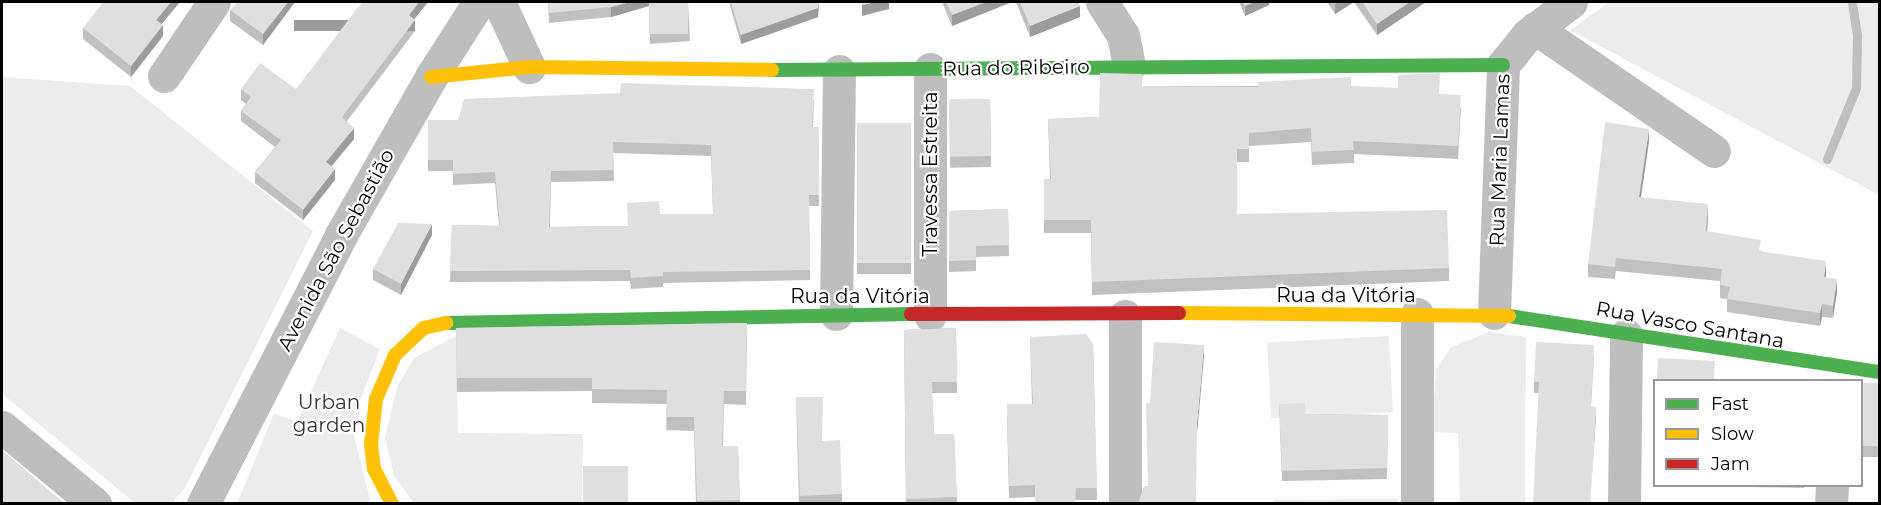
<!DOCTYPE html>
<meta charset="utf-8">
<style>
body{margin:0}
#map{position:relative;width:1881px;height:505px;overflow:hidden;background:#fff;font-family:Montserrat,sans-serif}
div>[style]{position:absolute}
.green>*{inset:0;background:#ececec;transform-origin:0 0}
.stream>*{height:9px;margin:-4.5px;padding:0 4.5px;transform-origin:4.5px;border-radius:4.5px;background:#bfbfbf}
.street>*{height:33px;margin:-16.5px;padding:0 16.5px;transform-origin:16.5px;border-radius:16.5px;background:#bebebe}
.fast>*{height:14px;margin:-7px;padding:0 7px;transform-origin:7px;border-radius:7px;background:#4caf50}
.slow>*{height:14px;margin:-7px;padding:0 7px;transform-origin:7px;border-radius:7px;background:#ffc107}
.jam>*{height:14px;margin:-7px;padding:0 7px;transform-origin:7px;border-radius:7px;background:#c62828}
.wall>*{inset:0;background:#c0c0c0;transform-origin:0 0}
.shaded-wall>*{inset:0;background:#9c9c9c;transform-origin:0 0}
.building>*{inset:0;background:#dfdfdf;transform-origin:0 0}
span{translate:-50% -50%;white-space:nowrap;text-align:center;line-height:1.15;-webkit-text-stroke:4.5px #fff;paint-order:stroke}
.street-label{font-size:20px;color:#000}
.park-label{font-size:20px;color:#333}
.frame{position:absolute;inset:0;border:3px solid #000;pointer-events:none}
.legend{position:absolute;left:1653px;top:379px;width:210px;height:108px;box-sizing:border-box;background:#fff;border:2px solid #999;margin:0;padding:8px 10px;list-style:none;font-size:18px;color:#000}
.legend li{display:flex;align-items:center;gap:12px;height:30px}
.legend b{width:30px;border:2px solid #999}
</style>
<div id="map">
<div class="green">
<div style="clip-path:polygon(1609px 2px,1879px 2px,1879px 195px,1570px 30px)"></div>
<div style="clip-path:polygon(2px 77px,130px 86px,313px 231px,186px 486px,172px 503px,135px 503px,2px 394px)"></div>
<div style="clip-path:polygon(340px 328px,380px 349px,351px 424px,371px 503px,237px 504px,274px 413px,297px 422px)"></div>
<div style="clip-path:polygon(1489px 332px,1526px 337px,1525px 503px,1460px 503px,1458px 433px,1432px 432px,1436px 370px,1451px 347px)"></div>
<div style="clip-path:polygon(456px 336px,458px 433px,583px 434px,582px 503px,414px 503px,394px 476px,385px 438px,397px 387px,414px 358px)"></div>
<div style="left:1389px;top:336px;width:76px;height:122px;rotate:87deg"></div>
<div style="clip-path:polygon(1398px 499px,1398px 504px,1274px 503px,1274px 500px)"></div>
</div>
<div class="stream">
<div style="left:1827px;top:159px;width:77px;rotate:-67.8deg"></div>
<div style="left:1856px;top:88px;width:53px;rotate:-88.9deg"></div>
<div style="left:1857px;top:35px;width:33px;rotate:-99deg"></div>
</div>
<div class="street">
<div style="left:499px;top:2px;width:72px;rotate:65.2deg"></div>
<div style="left:1102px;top:2px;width:39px;rotate:58deg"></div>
<div style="left:1123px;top:35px;width:31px;rotate:79deg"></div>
<div style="left:1535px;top:28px;width:217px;rotate:34.5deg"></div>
<div style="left:930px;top:69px;width:246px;rotate:90deg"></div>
<div style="left:164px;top:76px;width:89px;rotate:-56deg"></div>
<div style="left:1494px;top:313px;width:248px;rotate:-87.9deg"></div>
<div style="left:1503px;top:65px;width:38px;rotate:-51deg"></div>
<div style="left:1527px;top:35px;width:55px;rotate:-36.9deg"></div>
<div style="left:836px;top:314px;width:243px;rotate:-89.3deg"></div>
<div style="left:1417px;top:314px;width:190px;rotate:90deg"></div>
<div style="left:1125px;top:316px;width:188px;rotate:90deg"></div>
<div style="left:2px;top:427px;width:121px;rotate:39.6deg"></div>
<div style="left:203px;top:504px;width:302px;rotate:-62.8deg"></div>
<div style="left:341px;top:235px;width:182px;rotate:-60.3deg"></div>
<div style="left:431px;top:77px;width:89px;rotate:-57.4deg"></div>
<div style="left:1624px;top:504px;width:169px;rotate:-89.3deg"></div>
<div style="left:1831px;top:504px;width:18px;rotate:-87deg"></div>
</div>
<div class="fast">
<div style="left:772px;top:70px;width:731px;rotate:-0.39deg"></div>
<div style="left:1509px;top:316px;width:375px;rotate:8.6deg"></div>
<div style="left:446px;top:323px;width:465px;rotate:-1.1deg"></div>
</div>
<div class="slow">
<div style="left:431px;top:77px;width:99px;rotate:-5.8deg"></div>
<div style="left:529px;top:67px;width:243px;rotate:0.7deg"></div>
<div style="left:1179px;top:313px;width:330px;rotate:0.5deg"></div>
<div style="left:392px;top:504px;width:39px;rotate:-117deg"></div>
<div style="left:374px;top:469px;width:25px;rotate:-97deg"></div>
<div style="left:371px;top:444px;width:45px;rotate:-83.7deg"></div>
<div style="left:376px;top:399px;width:48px;rotate:-66.6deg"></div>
<div style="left:395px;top:355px;width:40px;rotate:-43deg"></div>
<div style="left:424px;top:328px;width:23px;rotate:-13deg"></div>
</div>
<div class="jam">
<div style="left:911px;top:314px;width:268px;rotate:-0.2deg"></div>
</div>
<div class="wall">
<div style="clip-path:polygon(295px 2px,263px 45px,230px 21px,230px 10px)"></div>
<div style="clip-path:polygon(548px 2px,688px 2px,690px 41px,650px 44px,649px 6px,611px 17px,549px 23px)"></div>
<div style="clip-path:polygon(729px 2px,819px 2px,818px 17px,741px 44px)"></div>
<div style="clip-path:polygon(942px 2px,1012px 2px,952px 26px)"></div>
<div style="clip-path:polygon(1016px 2px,1078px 2px,1080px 17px,1030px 37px)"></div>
<div style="clip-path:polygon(1239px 2px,1269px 2px,1269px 5px,1245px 16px)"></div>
<div style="clip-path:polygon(1327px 2px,1426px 2px,1377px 35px,1354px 2px,1335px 14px)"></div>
<div style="clip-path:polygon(414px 19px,415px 31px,347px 121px,354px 139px,332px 166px,335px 180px,303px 220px,255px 183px,255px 172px,275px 147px,241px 121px,241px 111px,246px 104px,241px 100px,241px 89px,296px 89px)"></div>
<div style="clip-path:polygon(161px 24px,163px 36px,131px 77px,83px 39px,83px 28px)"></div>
<div style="clip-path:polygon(1142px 86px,1351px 86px,1439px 94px,1461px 108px,1458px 159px,1354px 154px,1354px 163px,1312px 165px,1311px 142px,1249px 146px,1249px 162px,1237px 162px,1237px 214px,1449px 268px,1449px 281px,1092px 295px,1091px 233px,1044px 233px,1044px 179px,1050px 179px,1048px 119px,1099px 117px)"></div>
<div style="left:990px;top:99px;width:68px;height:41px;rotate:89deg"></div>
<div style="clip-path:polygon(evenodd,814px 100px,813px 127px,819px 127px,819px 206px,809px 206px,810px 280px,663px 283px,663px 287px,631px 289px,630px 281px,450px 282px,452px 225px,499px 226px,495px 183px,453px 185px,453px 171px,428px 171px,428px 120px,458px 120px,814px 100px,613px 153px,711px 156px,713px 214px,660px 214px,628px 226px,550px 227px,551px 182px,614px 181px,613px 153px)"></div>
<div style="left:911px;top:123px;width:151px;height:54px;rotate:90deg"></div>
<div style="clip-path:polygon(1649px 141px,1641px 197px,1708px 217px,1707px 232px,1826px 274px,1826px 278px,1837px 292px,1833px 318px,1822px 317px,1820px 326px,1727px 312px,1727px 299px,1720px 298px,1720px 281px,1616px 271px,1615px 279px,1588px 277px,1588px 264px)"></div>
<div style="clip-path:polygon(1008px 209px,1009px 256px,976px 257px,976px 271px,949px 272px,949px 211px)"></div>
<div style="clip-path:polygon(432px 235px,401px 295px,373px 280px,373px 269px)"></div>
<div style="clip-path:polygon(747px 323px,746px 405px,724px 404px,723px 446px,738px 446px,740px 504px,696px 504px,694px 431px,666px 430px,667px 404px,592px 403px,592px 391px,457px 392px,456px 328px)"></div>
<div style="clip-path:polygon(956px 328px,957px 393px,932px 393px,934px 434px,954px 434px,957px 504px,906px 504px,904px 330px)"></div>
<div style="clip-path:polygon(1030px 337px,1093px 344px,1097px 500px,1076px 500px,1035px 497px,1009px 498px,1007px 417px,1032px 404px)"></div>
<div style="clip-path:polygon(1594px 356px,1591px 406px,1596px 417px,1539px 393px,1534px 393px,1534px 382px)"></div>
<div style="left:1862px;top:383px;width:18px;height:74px"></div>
<div style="clip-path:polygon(796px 397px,822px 441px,842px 494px,842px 503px,799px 504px)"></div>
<div style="clip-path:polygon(1279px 404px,1306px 414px,1388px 415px,1387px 479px,1282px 481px)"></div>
<div style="left:583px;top:466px;width:45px;height:38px"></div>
<div style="clip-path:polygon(1749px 486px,1805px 486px,1804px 488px,1749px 487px)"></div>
</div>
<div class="shaded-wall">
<div style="clip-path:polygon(171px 2px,180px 2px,156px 31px,156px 20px)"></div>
<div style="clip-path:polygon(288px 2px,295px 2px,263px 45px,263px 34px)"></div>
<div style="clip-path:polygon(419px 2px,428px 2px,409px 26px,409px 15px)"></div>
<div style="clip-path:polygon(631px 2px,649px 2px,649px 6px,611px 17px,611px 7px)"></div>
<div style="clip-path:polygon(819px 2px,818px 17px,741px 44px,741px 35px)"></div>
<div style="clip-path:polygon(875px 2px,889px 2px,889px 9px,862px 16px,862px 5px)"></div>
<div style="clip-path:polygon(986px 2px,1012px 2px,952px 26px,952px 15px)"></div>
<div style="clip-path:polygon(1255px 2px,1269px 2px,1269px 5px,1245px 16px,1245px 6px)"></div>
<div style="clip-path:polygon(1338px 2px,1354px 2px,1335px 14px,1335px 4px)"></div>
<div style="clip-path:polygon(1410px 2px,1426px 2px,1377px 35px,1377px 24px)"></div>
<div style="clip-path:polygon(1080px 6px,1080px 17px,1030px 37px,1030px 26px)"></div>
<div style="left:415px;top:20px;width:11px;height:121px;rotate:90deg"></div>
<div style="clip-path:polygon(163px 25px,163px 36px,131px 77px,131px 66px)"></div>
<div style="clip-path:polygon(354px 128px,354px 139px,326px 172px,326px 162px)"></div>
<div style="clip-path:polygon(1649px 129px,1649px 141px,1639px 210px,1639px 197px)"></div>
<div style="clip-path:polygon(335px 169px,335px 180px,303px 220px,303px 210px)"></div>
<div style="clip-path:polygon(1708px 204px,1708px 217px,1706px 244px,1706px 231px)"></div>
<div style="clip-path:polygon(432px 224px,432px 235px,401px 295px,401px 284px)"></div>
<div style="clip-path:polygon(1826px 261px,1826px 274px,1824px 290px,1824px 277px)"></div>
<div style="clip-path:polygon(1837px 279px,1837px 292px,1833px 318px,1833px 306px)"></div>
<div style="clip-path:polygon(1822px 304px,1822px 317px,1820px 326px,1820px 313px)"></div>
<div style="clip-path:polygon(1204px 345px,1204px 356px,1197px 434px,1197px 423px)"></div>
<div style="clip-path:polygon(1596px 407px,1596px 417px,1590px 504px)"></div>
</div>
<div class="building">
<div style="clip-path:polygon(103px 2px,171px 2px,156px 20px,163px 25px,131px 66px,83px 28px)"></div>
<div style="clip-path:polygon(237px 2px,288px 2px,263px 34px,230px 10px)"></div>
<div style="clip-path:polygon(362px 2px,419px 2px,409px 15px,415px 20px,342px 117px,354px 128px,326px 162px,335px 169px,303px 210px,255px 172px,281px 140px,241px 111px,251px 97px,241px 89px,260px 63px,296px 89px)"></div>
<div style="clip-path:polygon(548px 2px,631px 2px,611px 7px,549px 13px)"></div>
<div style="left:649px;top:2px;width:39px;height:32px"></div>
<div style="clip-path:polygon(731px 2px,819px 2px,818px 8px,741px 35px)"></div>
<div style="clip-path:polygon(862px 2px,875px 2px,862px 5px)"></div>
<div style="clip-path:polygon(946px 2px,986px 2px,952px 15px)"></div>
<div style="clip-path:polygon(1020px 2px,1078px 2px,1080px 6px,1030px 26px)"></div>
<div style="clip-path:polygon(1243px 2px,1255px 2px,1245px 6px)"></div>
<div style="clip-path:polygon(1362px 2px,1410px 2px,1377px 24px)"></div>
<div style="clip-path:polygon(1100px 73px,1142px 74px,1142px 86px,1258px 87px,1258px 82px,1351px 77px,1351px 86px,1398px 88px,1398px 75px,1440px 73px,1439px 94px,1461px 95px,1458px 146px,1353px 141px,1354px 150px,1312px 152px,1311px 128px,1249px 133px,1249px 149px,1237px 149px,1237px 214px,1447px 210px,1449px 268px,1092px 282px,1091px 220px,1044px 220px,1044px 179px,1051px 179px,1048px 119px,1099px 117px)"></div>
<div style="clip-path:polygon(evenodd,621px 83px,814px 89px,812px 127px,819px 127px,819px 195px,809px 195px,810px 270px,663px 272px,663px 276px,631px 278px,630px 270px,450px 271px,452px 225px,500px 226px,495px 172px,453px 174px,453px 160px,428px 160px,428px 120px,458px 120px,464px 99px,620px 93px,621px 83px,613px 142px,711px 145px,713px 214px,660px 214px,659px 201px,627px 203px,628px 226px,549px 227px,551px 171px,614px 170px,613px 142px)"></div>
<div style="left:990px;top:99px;width:57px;height:41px;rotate:89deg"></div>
<div style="clip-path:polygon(1605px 122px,1649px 129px,1639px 197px,1708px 204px,1706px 231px,1761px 240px,1759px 251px,1826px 261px,1824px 277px,1837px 279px,1833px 306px,1822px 304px,1820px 313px,1727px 299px,1730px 287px,1720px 285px,1722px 269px,1616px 258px,1615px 267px,1588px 264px)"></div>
<div style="left:911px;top:123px;width:140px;height:54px;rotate:90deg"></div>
<div style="clip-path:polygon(1008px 209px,1009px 245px,976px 246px,976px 260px,949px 261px,949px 211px)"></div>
<div style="clip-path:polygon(398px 223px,432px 224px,401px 284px,373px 269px)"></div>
<div style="clip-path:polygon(747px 323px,746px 391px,724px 391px,722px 446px,738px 446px,740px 500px,697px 501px,694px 417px,666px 417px,667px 390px,592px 389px,592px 378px,457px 378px,456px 328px)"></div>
<div style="clip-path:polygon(956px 328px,957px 382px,932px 382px,934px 434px,954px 434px,957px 497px,906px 499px,904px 330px)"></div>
<div style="clip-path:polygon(1086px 334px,1093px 344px,1097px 488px,1076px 488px,1075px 504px,1035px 504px,1035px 485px,1009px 486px,1007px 404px,1033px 404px,1030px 337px)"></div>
<div style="clip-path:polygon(1154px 342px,1204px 345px,1197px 423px,1196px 504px,1138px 504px,1144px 486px,1148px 486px,1146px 403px,1150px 403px)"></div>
<div style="clip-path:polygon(1536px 342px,1594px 345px,1591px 406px,1596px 407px,1590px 504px,1533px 504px,1539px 382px,1534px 382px)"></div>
<div style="left:1658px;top:358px;width:57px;height:23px;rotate:3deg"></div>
<div style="left:1862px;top:383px;width:18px;height:63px"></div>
<div style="clip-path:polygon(796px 397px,823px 397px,822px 441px,840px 440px,842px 494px,800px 496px)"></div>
<div style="clip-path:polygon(1305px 403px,1306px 414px,1388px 415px,1387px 468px,1282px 471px,1279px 404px)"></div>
<div style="clip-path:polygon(2px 450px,65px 504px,2px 504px)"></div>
<div style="left:583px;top:466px;width:45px;height:37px"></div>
</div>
<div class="street-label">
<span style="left:1016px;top:68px;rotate:-1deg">Rua do Ribeiro</span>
<span style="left:1500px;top:160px;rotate:-88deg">Rua Maria Lamas</span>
<span style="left:930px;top:174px;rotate:-90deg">Travessa Estreita</span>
<span style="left:336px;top:250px;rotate:-62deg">Avenida São Sebastião</span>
<span style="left:1346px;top:295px">Rua da Vitória</span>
<span style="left:860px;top:296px">Rua da Vitória</span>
<span style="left:1690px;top:325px;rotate:10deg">Rua Vasco Santana</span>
</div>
<div class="park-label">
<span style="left:329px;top:414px">Urban<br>garden</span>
</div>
<div class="frame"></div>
<ul class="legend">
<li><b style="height:8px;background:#4caf50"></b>Fast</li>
<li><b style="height:8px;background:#ffc107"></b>Slow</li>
<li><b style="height:8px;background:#c62828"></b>Jam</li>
</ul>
</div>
